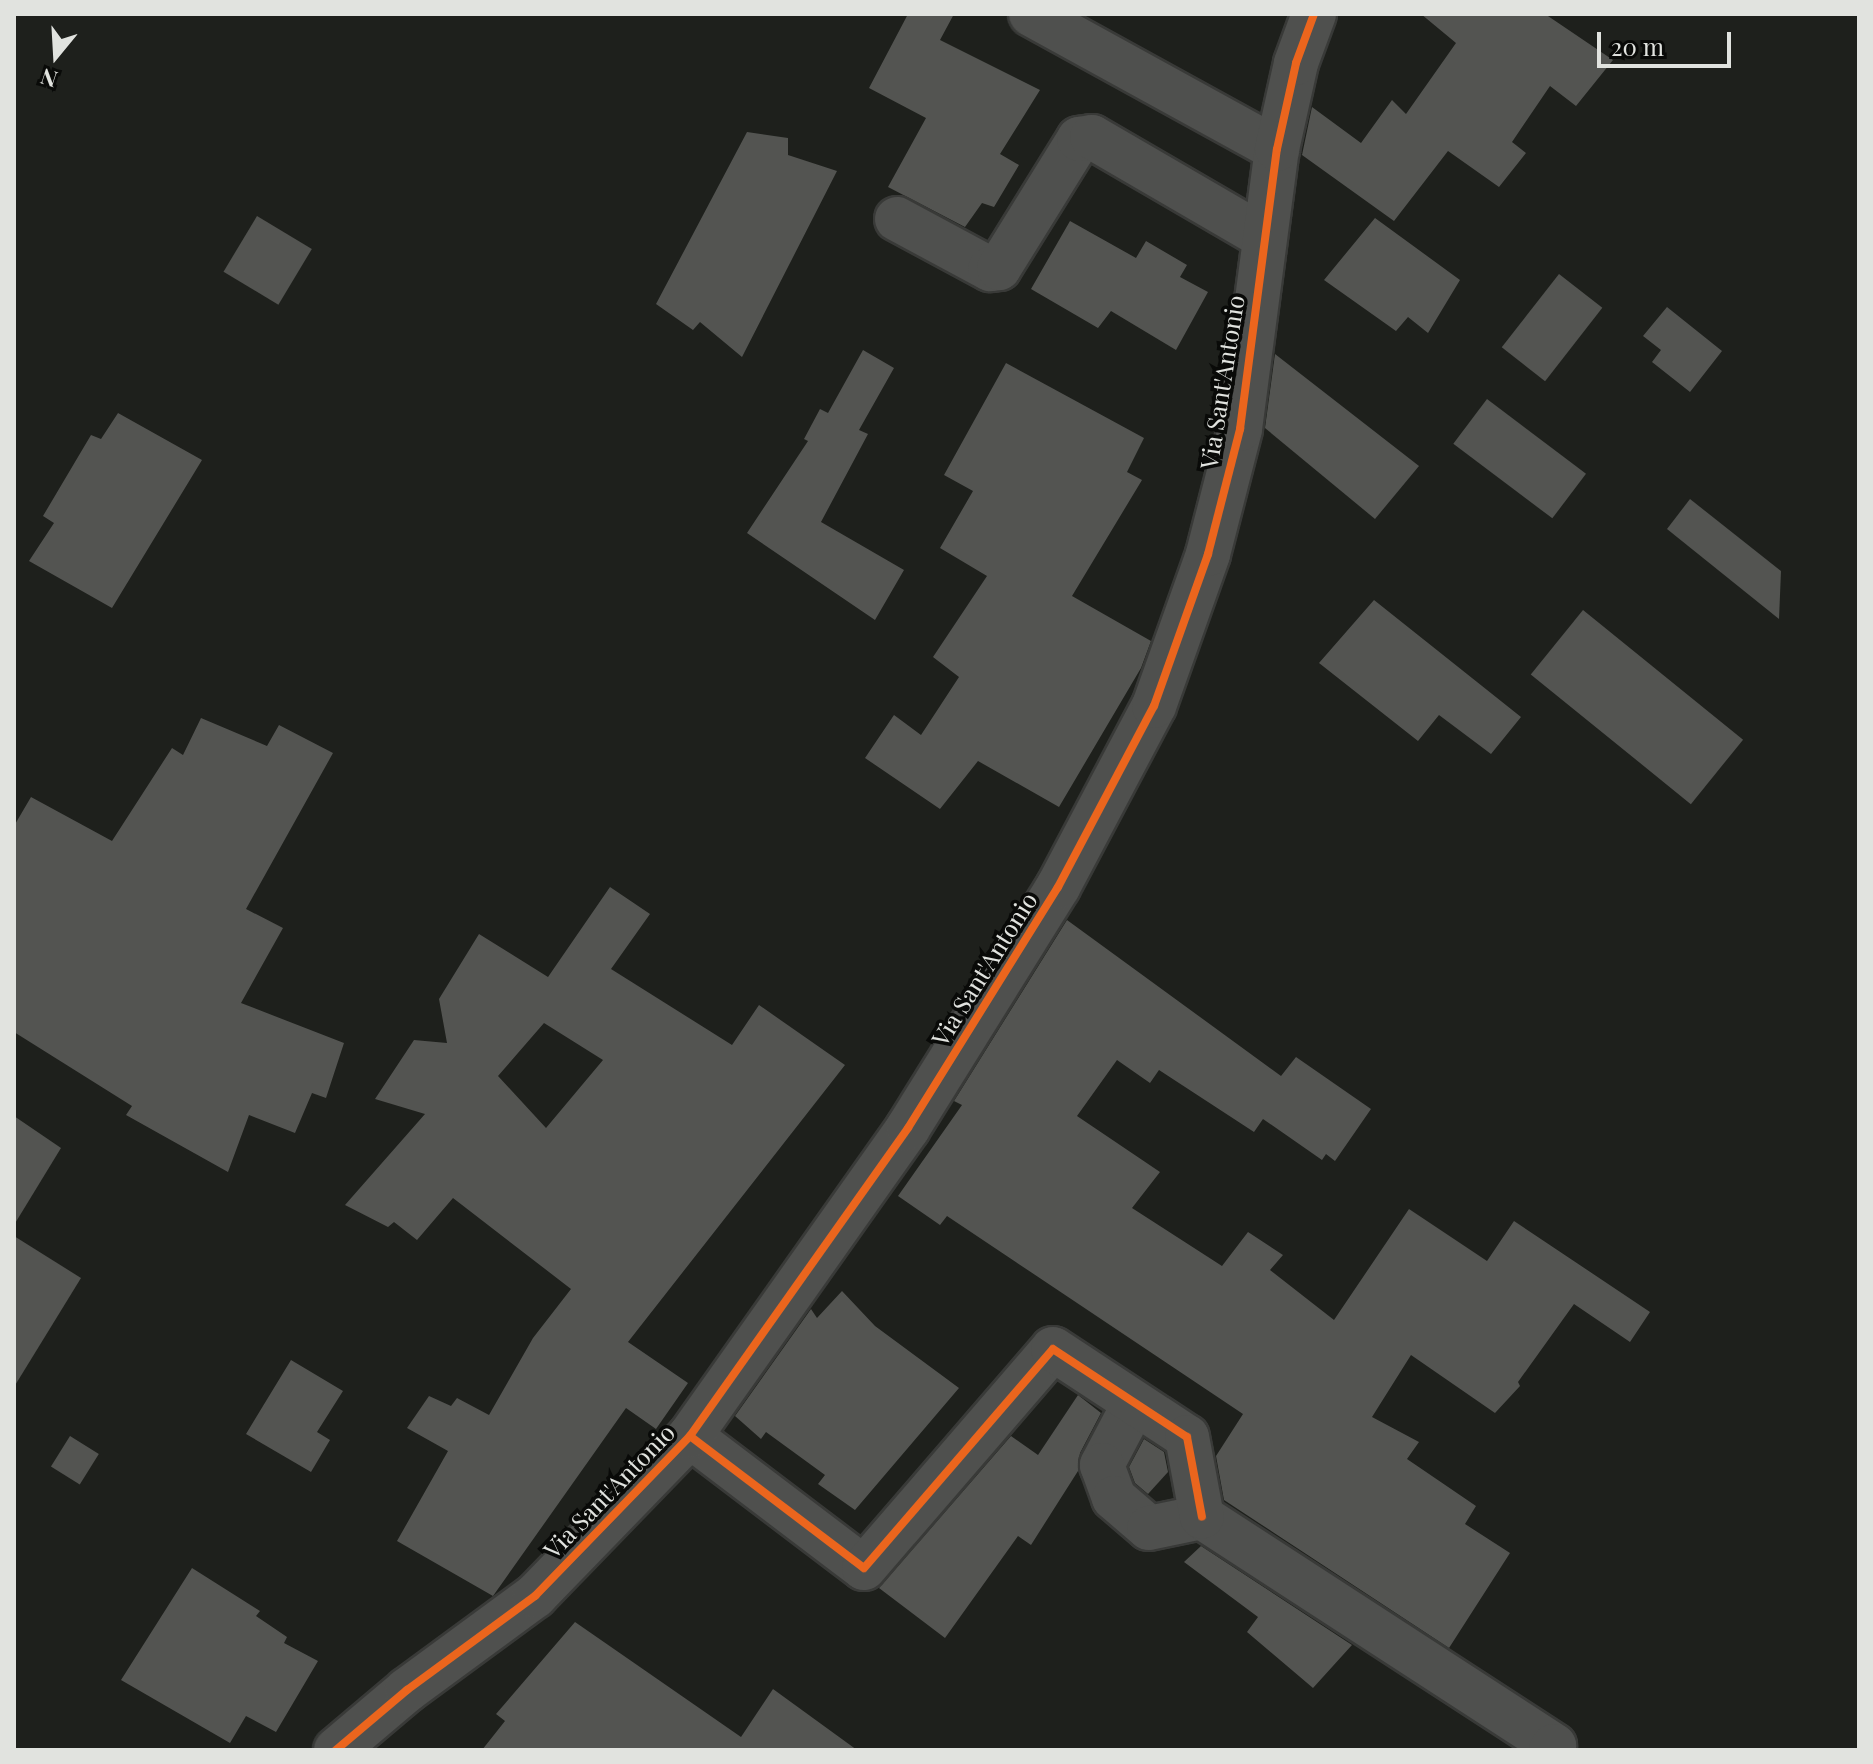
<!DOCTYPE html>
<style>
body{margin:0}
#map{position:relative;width:1873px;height:1764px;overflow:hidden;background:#1e201c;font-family:"Playfair Display",serif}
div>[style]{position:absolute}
.building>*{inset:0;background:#535451;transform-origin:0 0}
.roads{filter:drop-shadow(2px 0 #393a38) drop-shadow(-2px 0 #393a38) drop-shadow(0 2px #393a38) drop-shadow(0 -2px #393a38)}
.minor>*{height:44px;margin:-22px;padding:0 22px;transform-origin:22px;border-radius:22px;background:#4f504e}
.cycleway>*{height:8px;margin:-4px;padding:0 4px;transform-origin:4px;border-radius:4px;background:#eb651d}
span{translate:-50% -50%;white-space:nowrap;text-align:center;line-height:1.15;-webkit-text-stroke:7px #090a08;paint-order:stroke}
.street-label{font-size:24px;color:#e1e3df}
.frame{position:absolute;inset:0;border:16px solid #e1e3df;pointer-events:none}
.north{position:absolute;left:16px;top:16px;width:80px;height:80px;-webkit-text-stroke:6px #090a08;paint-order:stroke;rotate:198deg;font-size:22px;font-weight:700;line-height:32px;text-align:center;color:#e1e3df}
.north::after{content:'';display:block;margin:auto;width:28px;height:36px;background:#e1e3df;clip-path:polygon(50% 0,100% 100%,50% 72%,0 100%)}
.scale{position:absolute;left:1597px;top:32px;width:134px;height:36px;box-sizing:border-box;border:4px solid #e1e3df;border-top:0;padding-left:10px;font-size:24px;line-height:28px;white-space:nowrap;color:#e1e3df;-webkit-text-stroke:6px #090a08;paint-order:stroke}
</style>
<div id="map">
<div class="building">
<div style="clip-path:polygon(908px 14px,954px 14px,940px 40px,1040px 90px,1000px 154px,1019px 165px,994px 207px,982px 203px,965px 227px,888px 187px,926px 118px,869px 88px)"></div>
<div style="clip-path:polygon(1421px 14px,1545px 14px,1613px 60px,1576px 106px,1550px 86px,1512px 142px,1526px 153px,1499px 187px,1448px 151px,1394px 221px,1302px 155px,1312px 107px,1361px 143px,1392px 100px,1406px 114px,1456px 43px)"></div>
<div style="clip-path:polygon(747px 132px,788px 138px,788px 155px,837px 171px,742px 357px,700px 322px,693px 330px,656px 304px)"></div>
<div style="left:257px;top:216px;width:64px;height:65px;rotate:31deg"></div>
<div style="clip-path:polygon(1375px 218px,1460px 280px,1428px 333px,1408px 317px,1396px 331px,1324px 280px)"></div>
<div style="clip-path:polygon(1070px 221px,1136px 258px,1146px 241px,1187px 265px,1180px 277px,1208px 292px,1176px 350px,1111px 311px,1098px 328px,1031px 289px)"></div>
<div style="left:1559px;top:274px;width:55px;height:93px;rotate:38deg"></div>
<div style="clip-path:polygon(1667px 307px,1722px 351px,1690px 392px,1652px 362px,1661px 350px,1643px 336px)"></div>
<div style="clip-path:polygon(863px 350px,894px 368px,859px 430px,868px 434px,821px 522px,904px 570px,875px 620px,747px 533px,808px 441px,804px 439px,820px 409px,828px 413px)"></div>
<div style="clip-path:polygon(1275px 354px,1419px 466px,1375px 519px,1265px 428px)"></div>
<div style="clip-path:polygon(1006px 363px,1144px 438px,1127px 472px,1142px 480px,1072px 596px,1151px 641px,1141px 668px,1059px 807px,978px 761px,940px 809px,865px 758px,894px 715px,921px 735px,959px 677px,933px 657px,987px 576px,940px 548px,973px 491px,944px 475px)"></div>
<div style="left:1487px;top:399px;width:124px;height:56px;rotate:37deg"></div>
<div style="clip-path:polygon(118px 413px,202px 460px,112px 608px,29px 561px,54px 523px,43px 516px,91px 435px,101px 439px)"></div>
<div style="clip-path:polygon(1690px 499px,1781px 571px,1779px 619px,1667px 529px)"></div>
<div style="clip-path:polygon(1374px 600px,1521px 717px,1491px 754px,1439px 715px,1418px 741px,1319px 663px)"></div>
<div style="left:1583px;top:610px;width:206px;height:83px;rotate:39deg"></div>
<div style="clip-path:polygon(201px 718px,267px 746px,279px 725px,333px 753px,246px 909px,283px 928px,241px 1003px,344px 1043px,326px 1098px,312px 1093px,295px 1133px,249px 1115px,228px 1172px,126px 1115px,132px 1106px,14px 1032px,14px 826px,31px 797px,112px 841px,172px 748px,183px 755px)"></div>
<div style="clip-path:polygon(evenodd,610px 887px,650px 914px,611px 969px,732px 1045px,759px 1005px,845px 1065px,628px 1342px,688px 1383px,656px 1429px,626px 1408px,493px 1596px,397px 1541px,448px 1451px,407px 1428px,429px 1396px,451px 1406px,457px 1398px,489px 1415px,533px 1338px,571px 1289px,453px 1198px,417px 1240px,394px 1222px,388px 1227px,345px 1205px,425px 1114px,375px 1099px,414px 1040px,447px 1043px,439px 999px,479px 934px,548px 977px,610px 887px,544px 1023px,603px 1060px,546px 1128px,498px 1076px,544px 1023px)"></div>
<div style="clip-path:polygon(1067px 920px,1281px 1076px,1296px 1057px,1371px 1109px,1335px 1161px,1326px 1154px,1322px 1160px,1263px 1119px,1254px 1132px,1159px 1070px,1150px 1083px,1117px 1060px,1077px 1116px,1160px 1172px,1132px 1208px,1222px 1266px,1248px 1232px,1283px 1255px,1270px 1270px,1334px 1320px,1409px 1209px,1487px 1261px,1514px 1221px,1650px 1312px,1630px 1342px,1574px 1304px,1518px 1382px,1520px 1386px,1495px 1413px,1411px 1355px,1372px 1417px,1419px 1442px,1407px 1459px,1476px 1506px,1465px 1524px,1510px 1553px,1449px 1648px,1224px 1500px,1216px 1456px,1243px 1414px,947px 1216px,940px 1225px,898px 1196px,962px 1105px,954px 1101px)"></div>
<div style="clip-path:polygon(14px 1116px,61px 1148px,14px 1225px)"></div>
<div style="clip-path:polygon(14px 1236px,81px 1278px,14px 1387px)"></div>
<div style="clip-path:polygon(842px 1291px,875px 1326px,959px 1388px,855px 1510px,818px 1484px,825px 1475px,766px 1432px,761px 1439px,735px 1416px,811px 1309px,817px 1318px)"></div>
<div style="clip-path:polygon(291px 1360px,343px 1391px,317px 1432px,330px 1440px,311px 1472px,246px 1434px)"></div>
<div style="clip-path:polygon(1078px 1395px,1101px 1413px,1080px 1453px,1078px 1471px,1031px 1545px,1018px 1536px,945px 1638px,879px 1588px,1011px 1436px,1038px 1455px)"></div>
<div style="left:70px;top:1436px;width:34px;height:36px;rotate:32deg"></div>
<div style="clip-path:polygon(1144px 1439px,1164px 1452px,1168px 1472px,1148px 1494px,1135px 1483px,1129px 1467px)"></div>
<div style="clip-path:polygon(1201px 1546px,1352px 1645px,1313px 1688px,1247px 1632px,1258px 1617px,1184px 1562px)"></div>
<div style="clip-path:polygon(192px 1568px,260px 1611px,256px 1616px,287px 1637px,284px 1643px,318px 1661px,276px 1732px,246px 1716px,230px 1743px,121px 1680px)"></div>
<div style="clip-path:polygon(575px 1622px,741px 1737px,773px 1689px,857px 1750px,482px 1750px,505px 1721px,496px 1714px)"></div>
</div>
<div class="roads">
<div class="minor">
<div style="left:1031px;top:14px;width:281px;rotate:28.8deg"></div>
<div style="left:897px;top:219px;width:106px;rotate:28.3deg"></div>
<div style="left:990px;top:269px;width:9px;rotate:-6deg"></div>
<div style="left:999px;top:268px;width:152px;rotate:-58.2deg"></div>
<div style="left:1079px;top:139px;width:13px;rotate:-9deg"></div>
<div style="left:1092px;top:137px;width:199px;rotate:30.2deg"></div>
<div style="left:1133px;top:1406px;width:67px;rotate:117.7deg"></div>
<div style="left:1102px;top:1465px;width:35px;rotate:70deg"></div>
<div style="left:1114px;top:1498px;width:46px;rotate:40.6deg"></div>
<div style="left:1149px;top:1528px;width:54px;rotate:-11.7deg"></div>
<div style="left:1202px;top:1517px;width:420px;rotate:33deg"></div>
<div style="left:1554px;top:1746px;width:5px;rotate:127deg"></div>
<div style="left:690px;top:1436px;width:218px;rotate:37.2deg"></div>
<div style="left:864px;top:1568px;width:289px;rotate:-49.2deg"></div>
<div style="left:1053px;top:1349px;width:160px;rotate:33.3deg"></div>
<div style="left:1187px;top:1437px;width:81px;rotate:79.4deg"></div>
<div style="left:336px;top:1750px;width:93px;rotate:-40.2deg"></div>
<div style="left:407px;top:1690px;width:159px;rotate:-36.3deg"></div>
<div style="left:535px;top:1596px;width:223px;rotate:-45.9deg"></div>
<div style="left:690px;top:1436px;width:377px;rotate:-54.7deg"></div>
<div style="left:908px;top:1128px;width:284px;rotate:-58.1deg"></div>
<div style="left:1058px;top:887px;width:205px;rotate:-62.1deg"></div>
<div style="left:1154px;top:706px;width:161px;rotate:-70.4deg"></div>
<div style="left:1208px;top:554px;width:129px;rotate:-75.6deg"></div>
<div style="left:1240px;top:429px;width:282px;rotate:-82.5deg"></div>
<div style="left:1277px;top:149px;width:88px;rotate:-77.5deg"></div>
<div style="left:1296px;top:63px;width:52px;rotate:-69.8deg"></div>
</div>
</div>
<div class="cycleway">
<div style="left:690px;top:1436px;width:218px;rotate:37.2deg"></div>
<div style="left:864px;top:1568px;width:289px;rotate:-49.2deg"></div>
<div style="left:1053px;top:1349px;width:160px;rotate:33.3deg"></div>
<div style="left:1187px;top:1437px;width:81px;rotate:79.4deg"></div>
<div style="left:336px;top:1750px;width:93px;rotate:-40.2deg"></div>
<div style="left:407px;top:1690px;width:159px;rotate:-36.3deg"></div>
<div style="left:535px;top:1596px;width:223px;rotate:-45.9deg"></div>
<div style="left:690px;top:1436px;width:377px;rotate:-54.7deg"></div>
<div style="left:908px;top:1128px;width:284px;rotate:-58.1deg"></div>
<div style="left:1058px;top:887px;width:205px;rotate:-62.1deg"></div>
<div style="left:1154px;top:706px;width:161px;rotate:-70.4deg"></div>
<div style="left:1208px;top:554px;width:129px;rotate:-75.6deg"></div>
<div style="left:1240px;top:429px;width:282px;rotate:-82.5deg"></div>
<div style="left:1277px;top:149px;width:88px;rotate:-77.5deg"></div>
<div style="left:1296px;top:63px;width:52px;rotate:-69.8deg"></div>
</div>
<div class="street-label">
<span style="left:1222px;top:382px;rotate:-81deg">Via Sant'Antonio</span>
<span style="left:984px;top:969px;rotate:-58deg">Via Sant'Antonio</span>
<span style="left:609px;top:1491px;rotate:-46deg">Via Sant'Antonio</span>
</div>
<div class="frame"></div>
<div class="north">N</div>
<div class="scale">20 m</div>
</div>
